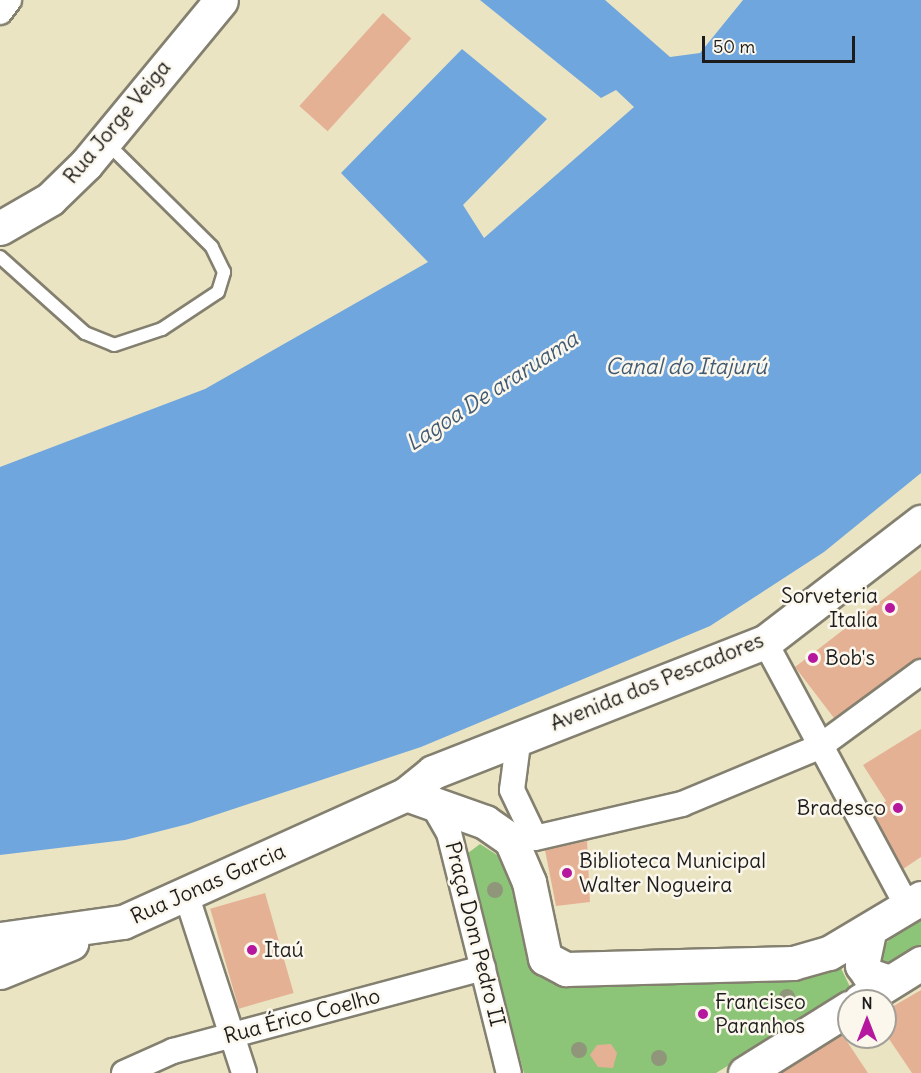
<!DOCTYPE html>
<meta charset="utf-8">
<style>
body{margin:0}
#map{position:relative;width:921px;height:1073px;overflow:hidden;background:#ebe4c3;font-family:Delius,sans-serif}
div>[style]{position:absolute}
.green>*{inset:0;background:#8dc578}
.water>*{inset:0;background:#6fa6dd}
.building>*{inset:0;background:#e5b195;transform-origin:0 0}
.roads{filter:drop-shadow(2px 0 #848070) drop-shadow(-2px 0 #848070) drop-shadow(0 2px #848070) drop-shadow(0 -2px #848070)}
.lane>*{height:12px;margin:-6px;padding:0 6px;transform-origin:6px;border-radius:6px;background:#fff}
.street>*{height:24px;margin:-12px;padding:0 12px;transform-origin:12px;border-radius:12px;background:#fff}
.secondary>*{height:33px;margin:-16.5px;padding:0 16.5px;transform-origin:16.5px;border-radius:16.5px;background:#fff}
.trees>*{width:16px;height:16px;margin:-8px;border-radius:50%;background:#8f9679}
.dots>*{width:16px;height:16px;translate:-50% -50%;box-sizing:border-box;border:3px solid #fbf7ec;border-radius:50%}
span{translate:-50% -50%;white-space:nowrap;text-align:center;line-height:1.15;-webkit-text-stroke:5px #fbf7ec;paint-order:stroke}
.street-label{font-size:21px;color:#1c1c1c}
.poi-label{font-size:21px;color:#1c1c1c}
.right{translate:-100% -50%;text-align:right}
.left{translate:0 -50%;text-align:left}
.water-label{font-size:22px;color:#415a73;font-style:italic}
.north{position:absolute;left:837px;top:989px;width:60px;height:60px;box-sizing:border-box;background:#fbf7ec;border:2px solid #a29f99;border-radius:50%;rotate:0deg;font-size:16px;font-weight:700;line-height:24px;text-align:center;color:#1c1c1c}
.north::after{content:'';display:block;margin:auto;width:21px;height:27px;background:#b5179e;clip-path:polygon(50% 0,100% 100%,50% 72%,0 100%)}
.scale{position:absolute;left:702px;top:36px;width:153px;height:27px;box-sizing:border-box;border:3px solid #1c1c1c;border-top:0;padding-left:8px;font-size:18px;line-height:21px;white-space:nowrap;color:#1c1c1c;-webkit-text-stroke:4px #fbf7ec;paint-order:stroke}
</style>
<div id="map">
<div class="green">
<div style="clip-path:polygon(480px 844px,508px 862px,561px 982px,582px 987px,806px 972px,838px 962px,852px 991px,716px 1073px,524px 1073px,472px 880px,468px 853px)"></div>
<div style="clip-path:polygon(921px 911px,921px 953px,889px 975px,875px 964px,883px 946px)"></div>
</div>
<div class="water">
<div style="clip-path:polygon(480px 0,605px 0,670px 57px,700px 53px,743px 0,921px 0,921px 473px,824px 552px,710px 626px,421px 747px,188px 824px,125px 840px,0 855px,0 467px,205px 389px,428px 262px,341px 173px,462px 49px,547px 119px,463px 205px,484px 238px,634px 107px,616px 90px,601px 98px)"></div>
</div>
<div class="building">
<div style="left:383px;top:13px;width:38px;height:125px;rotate:42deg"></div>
<div style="clip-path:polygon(921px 570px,921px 658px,834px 718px,795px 667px)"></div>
<div style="clip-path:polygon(921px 729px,921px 857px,903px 869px,872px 810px,886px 801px,863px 765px)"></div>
<div style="clip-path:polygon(587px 841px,590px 902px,556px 906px,545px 850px)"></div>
<div style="left:265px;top:893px;width:104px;height:57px;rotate:74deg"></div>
<div style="clip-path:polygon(921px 990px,921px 1073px,912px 1073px,885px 1033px,885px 1011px)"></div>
<div style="clip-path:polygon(842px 1034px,868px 1073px,780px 1073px)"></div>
<div style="clip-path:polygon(611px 1044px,617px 1053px,613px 1068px,598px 1067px,590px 1055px,597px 1045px)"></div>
</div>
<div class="roads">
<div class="lane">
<div style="left:0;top:257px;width:114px;rotate:41.8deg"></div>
<div style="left:85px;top:333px;width:31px;rotate:22deg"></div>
<div style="left:114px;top:345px;width:51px;rotate:-18.4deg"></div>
<div style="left:162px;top:329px;width:67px;rotate:-33.5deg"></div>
<div style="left:218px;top:292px;width:21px;rotate:-73deg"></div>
<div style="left:224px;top:272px;width:28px;rotate:-116deg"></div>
<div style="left:212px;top:247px;width:151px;rotate:-135.3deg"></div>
</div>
<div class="street">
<div style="left:0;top:12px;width:15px;rotate:-53deg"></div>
<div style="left:765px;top:642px;width:300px;rotate:61.7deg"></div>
<div style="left:519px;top:736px;width:54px;rotate:97.4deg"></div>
<div style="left:512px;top:790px;width:53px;rotate:64.4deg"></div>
<div style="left:535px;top:838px;width:151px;rotate:-13deg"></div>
<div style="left:682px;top:804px;width:148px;rotate:-22.6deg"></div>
<div style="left:819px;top:747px;width:127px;rotate:-36.3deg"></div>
<div style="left:430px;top:800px;width:38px;rotate:60deg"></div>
<div style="left:449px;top:833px;width:247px;rotate:76deg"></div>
<div style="left:186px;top:894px;width:188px;rotate:72deg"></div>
<div style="left:124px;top:1073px;width:54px;rotate:-24.2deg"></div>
<div style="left:173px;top:1051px;width:321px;rotate:-15deg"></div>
</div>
<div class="secondary">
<div style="left:0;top:228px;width:58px;rotate:-30.1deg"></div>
<div style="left:50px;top:199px;width:50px;rotate:-44.2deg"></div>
<div style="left:86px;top:164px;width:212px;rotate:-50.5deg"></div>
<div style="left:406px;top:794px;width:84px;rotate:19.5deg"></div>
<div style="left:485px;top:822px;width:32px;rotate:35deg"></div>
<div style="left:511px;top:840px;width:46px;rotate:66.8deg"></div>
<div style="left:529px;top:882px;width:78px;rotate:78.1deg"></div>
<div style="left:545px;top:958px;width:24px;rotate:28deg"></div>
<div style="left:566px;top:969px;width:227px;rotate:-1.5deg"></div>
<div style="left:793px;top:963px;width:37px;rotate:-16deg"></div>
<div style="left:829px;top:953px;width:107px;rotate:-30.9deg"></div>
<div style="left:869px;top:932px;width:34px;rotate:102deg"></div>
<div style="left:862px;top:965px;width:12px;rotate:55deg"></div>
<div style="left:869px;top:975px;width:21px;rotate:19deg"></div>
<div style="left:0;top:939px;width:124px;rotate:-7.9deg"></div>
<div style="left:123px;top:922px;width:311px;rotate:-24.3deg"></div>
<div style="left:406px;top:794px;width:35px;rotate:-39deg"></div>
<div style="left:433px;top:772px;width:357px;rotate:-21.4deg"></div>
<div style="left:765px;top:642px;width:197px;rotate:-37.6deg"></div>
<div style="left:0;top:972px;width:77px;rotate:-22.2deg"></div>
<div style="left:860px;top:1001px;width:72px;rotate:-31.9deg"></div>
<div style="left:745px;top:1073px;width:123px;rotate:-32deg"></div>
</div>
</div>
<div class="trees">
<div style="left:495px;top:890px"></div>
<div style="left:787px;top:997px"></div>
<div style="left:579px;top:1050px"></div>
<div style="left:659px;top:1058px"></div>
</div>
<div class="dots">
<div style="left:890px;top:608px;background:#b5179e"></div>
<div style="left:813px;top:658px;background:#b5179e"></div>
<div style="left:898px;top:808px;background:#b5179e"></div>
<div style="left:567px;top:873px;background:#b5179e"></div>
<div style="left:252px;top:950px;background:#b5179e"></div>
<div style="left:703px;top:1014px;background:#b5179e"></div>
</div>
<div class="street-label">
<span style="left:117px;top:122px;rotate:-50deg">Rua Jorge Veiga</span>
<span style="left:657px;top:682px;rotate:-22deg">Avenida dos Pescadores</span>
<span style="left:208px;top:884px;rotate:-24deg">Rua Jonas Garcia</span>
<span style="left:475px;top:934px;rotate:76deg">Praça Dom Pedro II</span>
<span style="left:302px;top:1016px;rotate:-15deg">Rua Érico Coelho</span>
</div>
<div class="poi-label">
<span class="right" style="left:878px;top:608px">Sorveteria<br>Italia</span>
<span class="left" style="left:825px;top:658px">Bob's</span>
<span class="right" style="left:886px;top:808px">Bradesco</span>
<span class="left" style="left:579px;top:873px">Biblioteca Municipal<br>Walter Nogueira</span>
<span class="left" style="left:264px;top:950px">Itaú</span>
<span class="left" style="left:715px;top:1014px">Francisco<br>Paranhos</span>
</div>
<div class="water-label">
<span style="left:686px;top:367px">Canal do Itajurú</span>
<span style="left:492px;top:391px;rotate:-33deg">Lagoa De araruama</span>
</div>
<div class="north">N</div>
<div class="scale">50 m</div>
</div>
